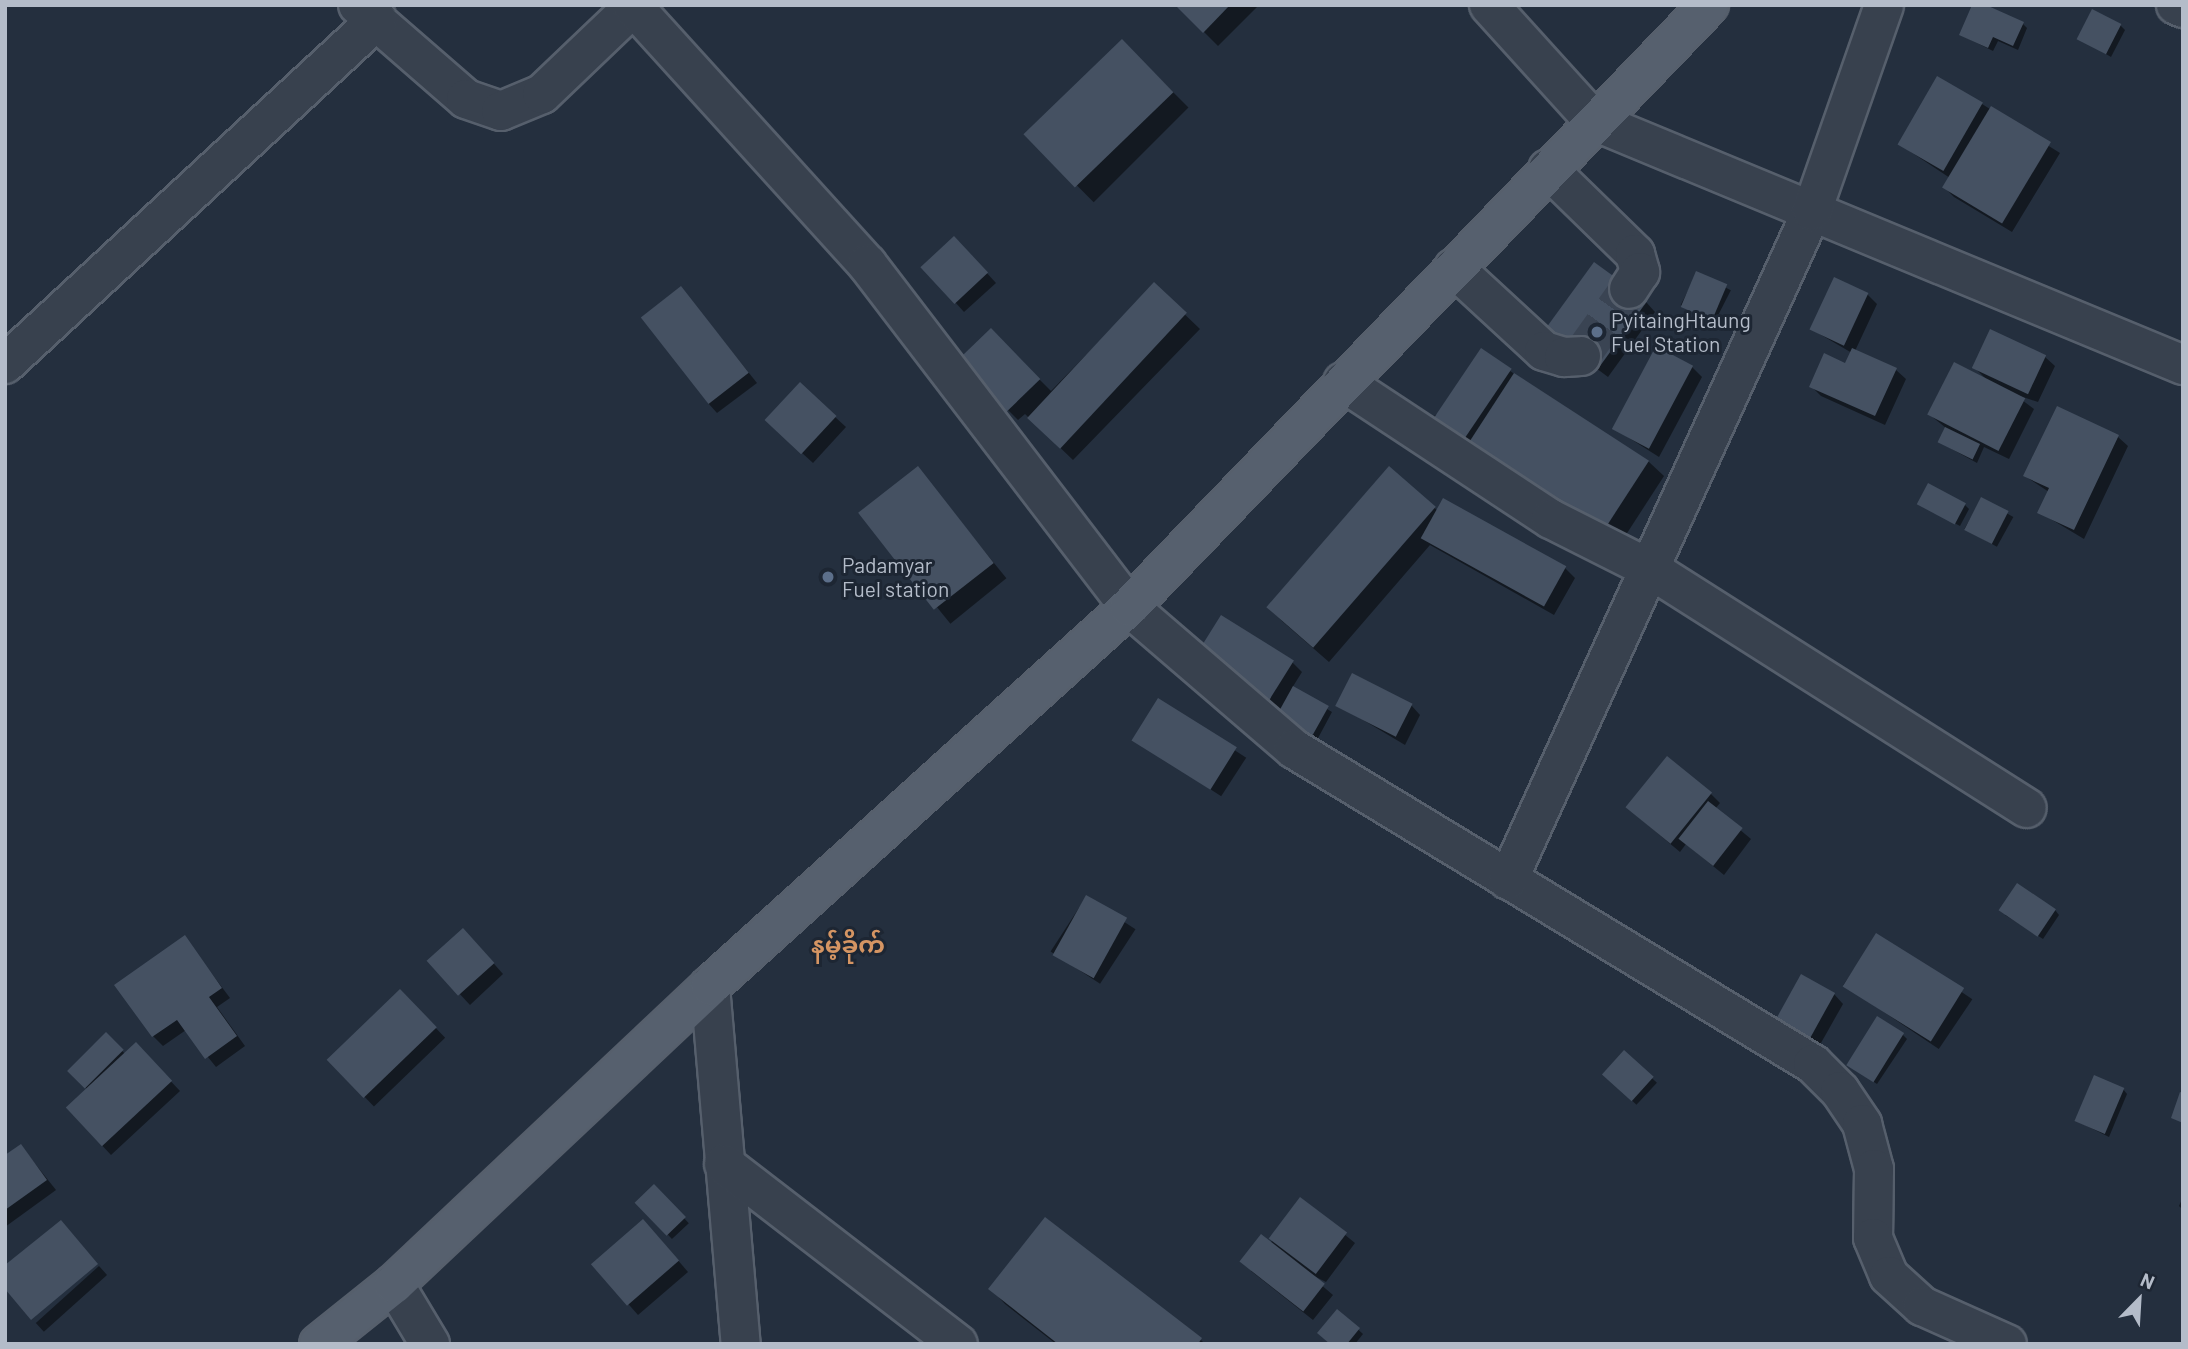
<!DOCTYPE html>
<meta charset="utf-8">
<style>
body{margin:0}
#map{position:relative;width:2188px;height:1349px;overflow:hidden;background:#242f3e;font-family:Barlow,"Noto Sans Myanmar",sans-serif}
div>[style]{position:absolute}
.shadow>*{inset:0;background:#0007;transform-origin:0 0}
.building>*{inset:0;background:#455162;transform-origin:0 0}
.minor-tunnel>*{height:38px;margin-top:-19px;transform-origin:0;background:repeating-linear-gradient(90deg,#3a4453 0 38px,transparent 0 57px)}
.roads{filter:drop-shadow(2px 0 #565f6c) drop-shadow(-2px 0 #565f6c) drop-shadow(0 2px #565f6c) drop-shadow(0 -2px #565f6c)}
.minor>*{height:38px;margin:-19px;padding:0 19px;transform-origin:19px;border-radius:19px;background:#38414e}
.major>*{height:38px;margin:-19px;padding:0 19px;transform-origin:19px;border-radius:19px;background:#56606e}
.dots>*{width:19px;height:19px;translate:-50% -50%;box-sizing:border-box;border:4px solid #1d2633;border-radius:50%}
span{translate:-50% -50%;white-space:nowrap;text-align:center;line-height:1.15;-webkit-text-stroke:6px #1d2633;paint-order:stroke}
.poi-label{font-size:21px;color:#b4bcc9}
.left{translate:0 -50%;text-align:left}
.quarter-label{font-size:24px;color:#d59563;font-weight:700}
.frame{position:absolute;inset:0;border:7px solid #b4bcc9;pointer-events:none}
.north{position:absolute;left:2104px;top:1265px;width:70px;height:70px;-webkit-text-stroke:5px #1d2633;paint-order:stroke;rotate:24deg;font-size:19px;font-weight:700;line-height:28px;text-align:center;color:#b4bcc9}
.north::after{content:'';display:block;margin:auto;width:24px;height:32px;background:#b4bcc9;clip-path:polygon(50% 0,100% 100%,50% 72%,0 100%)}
</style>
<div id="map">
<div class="shadow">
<div style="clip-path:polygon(1177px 5px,1259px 5px,1218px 46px)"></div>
<div style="clip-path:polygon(2023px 24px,2027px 28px,2018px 50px,1998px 41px,1993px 51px,1961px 35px)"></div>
<div style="clip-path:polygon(2120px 25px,2125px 30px,2111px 57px,2079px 38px)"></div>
<div style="left:1122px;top:41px;width:94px;height:134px;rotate:45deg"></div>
<div style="clip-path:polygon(1982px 104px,2060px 153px,2012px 232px,1954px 197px,1944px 187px,1950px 178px,1899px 144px)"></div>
<div style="clip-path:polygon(964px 248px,996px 283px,964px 312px,955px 302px)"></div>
<div style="left:1697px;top:273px;width:38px;height:36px;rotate:27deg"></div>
<div style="clip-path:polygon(1154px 285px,1200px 329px,1073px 460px,1025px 414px,1018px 420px,960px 362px,991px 331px,1051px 391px)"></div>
<div style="clip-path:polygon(681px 288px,757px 383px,717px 413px,708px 403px)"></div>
<div style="clip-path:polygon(1867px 294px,1877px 304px,1855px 351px,1896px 370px,1906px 379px,1885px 425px,1821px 396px,1811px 386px,1846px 366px,1852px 353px,1811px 329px)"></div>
<div style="clip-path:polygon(1646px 302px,1655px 312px,1608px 377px,1557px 339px)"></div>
<div style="clip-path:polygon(2045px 357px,2055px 366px,2038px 402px,2014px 394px,2034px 409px,2009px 459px,1984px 447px,1977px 463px,1939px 442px,1946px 428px,1930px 415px,1986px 379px,1974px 367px)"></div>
<div style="clip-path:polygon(1692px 367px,1702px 377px,1659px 457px,1615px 429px)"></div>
<div style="clip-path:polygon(1510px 371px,1649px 462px,1664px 476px,1620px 544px,1434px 416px)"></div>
<div style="clip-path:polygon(800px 385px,846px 427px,813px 463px,777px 430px)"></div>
<div style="clip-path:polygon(2058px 408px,2118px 437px,2128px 446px,2084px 539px,2039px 512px,2049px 492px,2025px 476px)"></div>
<div style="left:917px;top:468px;width:142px;height:72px;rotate:51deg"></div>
<div style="clip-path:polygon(1389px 468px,1438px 511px,1565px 568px,1575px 578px,1554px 615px,1430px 545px,1329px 662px,1283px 622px,1268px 607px)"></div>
<div style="left:1981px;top:499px;width:37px;height:34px;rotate:29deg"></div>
<div style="clip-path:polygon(1919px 504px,1965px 505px,1969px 509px,1960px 526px)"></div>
<div style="clip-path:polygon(1292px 662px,1302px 672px,1292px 688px,1332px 712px,1317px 740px,1207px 665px)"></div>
<div style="left:1159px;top:701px;width:104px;height:46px;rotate:33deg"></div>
<div style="clip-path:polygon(1338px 705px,1411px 705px,1420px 715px,1405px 745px)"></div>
<div style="clip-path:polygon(1710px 793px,1720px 803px,1715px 809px,1751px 839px,1724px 875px,1686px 844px,1680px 852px,1637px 816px)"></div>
<div style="left:1086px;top:897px;width:59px;height:65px;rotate:33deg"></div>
<div style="clip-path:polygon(2055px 910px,2059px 915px,2043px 939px,2005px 915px)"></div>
<div style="left:1877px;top:935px;width:115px;height:60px;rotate:34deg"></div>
<div style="clip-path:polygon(185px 938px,230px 998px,217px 1007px,245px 1046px,216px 1067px,186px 1030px,163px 1046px,153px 1036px)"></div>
<div style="clip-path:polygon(473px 940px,503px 974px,470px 1005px,429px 961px)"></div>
<div style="left:400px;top:991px;width:65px;height:99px;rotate:46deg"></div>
<div style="clip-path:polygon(1834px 994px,1843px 1004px,1817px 1050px,1785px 1032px)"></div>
<div style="clip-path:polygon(106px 1034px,126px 1055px,146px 1055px,180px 1091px,111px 1155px,68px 1109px,88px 1090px,69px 1070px)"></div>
<div style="clip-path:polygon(1902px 1034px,1907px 1039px,1877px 1084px,1847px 1064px)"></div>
<div style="left:1624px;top:1052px;width:45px;height:30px;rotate:43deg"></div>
<div style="clip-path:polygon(2123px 1089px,2127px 1094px,2109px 1137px,2077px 1121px)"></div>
<div style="clip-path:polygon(21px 1146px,56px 1190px,5px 1227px,5px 1157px)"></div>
<div style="left:654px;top:1186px;width:51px;height:23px;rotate:47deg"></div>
<div style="clip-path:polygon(2183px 1197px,2183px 1210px,2179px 1206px)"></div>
<div style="clip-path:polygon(1301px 1199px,1355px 1243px,1326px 1282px,1306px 1272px,1333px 1295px,1313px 1320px,1251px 1271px)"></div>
<div style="clip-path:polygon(1046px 1219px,1201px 1340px,1205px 1344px,1056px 1344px,1005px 1304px,991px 1289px)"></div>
<div style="clip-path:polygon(653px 1231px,688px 1272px,638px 1315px,593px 1264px)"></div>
<div style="left:99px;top:1266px;width:12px;height:85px;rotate:48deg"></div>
<div style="clip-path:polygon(1338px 1311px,1363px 1334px,1355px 1344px,1332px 1344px)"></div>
</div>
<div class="building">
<div style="clip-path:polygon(1175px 5px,1230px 5px,1203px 33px)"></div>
<div style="clip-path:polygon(1972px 5px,1986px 5px,2024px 22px,2013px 46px,1993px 37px,1988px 48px,1959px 35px)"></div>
<div style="left:2092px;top:9px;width:33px;height:34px;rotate:27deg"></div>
<div style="left:1122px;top:39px;width:74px;height:137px;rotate:46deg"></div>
<div style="left:1937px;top:76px;width:53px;height:79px;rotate:30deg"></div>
<div style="left:1991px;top:106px;width:70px;height:95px;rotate:31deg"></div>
<div style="left:954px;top:236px;width:50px;height:46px;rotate:47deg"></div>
<div style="left:1594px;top:262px;width:66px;height:84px;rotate:36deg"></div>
<div style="left:1696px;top:271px;width:34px;height:39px;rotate:23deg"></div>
<div style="left:1834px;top:277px;width:38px;height:58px;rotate:25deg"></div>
<div style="left:1154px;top:282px;width:45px;height:186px;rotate:43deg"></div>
<div style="left:681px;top:286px;width:110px;height:51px;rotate:52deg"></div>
<div style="left:991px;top:328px;width:71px;height:48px;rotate:46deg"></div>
<div style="left:1990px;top:329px;width:62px;height:43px;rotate:25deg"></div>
<div style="left:1656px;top:346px;width:42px;height:94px;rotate:28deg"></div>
<div style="left:1481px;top:348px;width:37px;height:84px;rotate:34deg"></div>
<div style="clip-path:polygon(1852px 348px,1897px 368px,1875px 416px,1809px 387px,1824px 353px,1845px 363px)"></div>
<div style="left:1954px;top:362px;width:80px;height:59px;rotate:27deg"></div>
<div style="left:1514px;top:373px;width:161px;height:84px;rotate:33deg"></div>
<div style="left:800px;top:382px;width:50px;height:52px;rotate:43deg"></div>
<div style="clip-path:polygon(2057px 406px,2119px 435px,2074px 530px,2037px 513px,2049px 488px,2023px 476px)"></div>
<div style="left:1945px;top:427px;width:39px;height:17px;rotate:26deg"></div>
<div style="left:918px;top:466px;width:123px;height:76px;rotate:52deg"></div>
<div style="left:1389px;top:466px;width:62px;height:187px;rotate:41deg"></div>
<div style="left:1928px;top:483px;width:43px;height:24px;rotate:28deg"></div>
<div style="left:1981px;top:497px;width:31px;height:37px;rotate:27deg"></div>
<div style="left:1443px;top:498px;width:141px;height:46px;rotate:29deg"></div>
<div style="left:1221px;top:615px;width:86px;height:49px;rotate:32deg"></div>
<div style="left:1352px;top:673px;width:68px;height:37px;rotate:27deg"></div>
<div style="left:1293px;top:686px;width:41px;height:34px;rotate:29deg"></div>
<div style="left:1158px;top:698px;width:93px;height:50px;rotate:32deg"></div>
<div style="left:1667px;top:756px;width:58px;height:66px;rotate:39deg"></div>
<div style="left:1708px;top:801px;width:44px;height:48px;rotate:38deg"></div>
<div style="left:2017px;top:883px;width:47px;height:33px;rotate:34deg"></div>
<div style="left:1086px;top:895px;width:47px;height:69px;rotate:29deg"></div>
<div style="left:463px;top:928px;width:47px;height:49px;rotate:48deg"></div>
<div style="left:1876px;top:933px;width:104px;height:63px;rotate:32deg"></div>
<div style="clip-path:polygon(185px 935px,222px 988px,209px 997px,237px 1036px,205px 1059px,177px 1020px,152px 1037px,114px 985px)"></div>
<div style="left:1801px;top:974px;width:39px;height:56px;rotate:29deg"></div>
<div style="left:400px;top:989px;width:53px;height:102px;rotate:46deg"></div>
<div style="left:1877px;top:1016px;width:32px;height:58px;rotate:32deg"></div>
<div style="left:106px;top:1032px;width:25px;height:55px;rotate:45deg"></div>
<div style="left:136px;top:1042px;width:53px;height:96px;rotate:47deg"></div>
<div style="left:1624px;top:1050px;width:40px;height:33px;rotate:42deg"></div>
<div style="left:2094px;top:1075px;width:33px;height:50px;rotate:23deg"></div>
<div style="clip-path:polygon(2180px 1092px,2183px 1093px,2183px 1123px,2171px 1118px)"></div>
<div style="clip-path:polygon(21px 1144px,47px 1180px,5px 1210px,5px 1155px)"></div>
<div style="left:654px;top:1184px;width:46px;height:27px;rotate:46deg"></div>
<div style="left:1300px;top:1197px;width:59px;height:52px;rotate:37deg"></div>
<div style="clip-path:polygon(1045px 1217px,1202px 1338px,1198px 1344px,1058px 1344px,988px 1289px)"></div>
<div style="left:643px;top:1219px;width:55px;height:69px;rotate:49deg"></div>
<div style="clip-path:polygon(61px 1220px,98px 1264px,31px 1320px,5px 1289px,5px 1265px)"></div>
<div style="left:1261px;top:1234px;width:81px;height:35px;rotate:38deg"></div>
<div style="clip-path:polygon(1337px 1309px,1360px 1328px,1347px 1344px,1330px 1344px,1317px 1333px)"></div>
</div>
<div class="minor-tunnel">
<div style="left:1581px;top:356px;width:82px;rotate:-54.4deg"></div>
</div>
<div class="roads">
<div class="minor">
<div style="left:358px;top:5px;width:143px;rotate:41deg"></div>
<div style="left:466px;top:99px;width:37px;rotate:19deg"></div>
<div style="left:501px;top:111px;width:44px;rotate:-22.5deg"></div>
<div style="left:542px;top:94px;width:129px;rotate:-43.7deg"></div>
<div style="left:632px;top:5px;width:350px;rotate:47.8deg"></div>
<div style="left:867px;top:264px;width:432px;rotate:52.6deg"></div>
<div style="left:1129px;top:607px;width:218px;rotate:40.7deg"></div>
<div style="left:1294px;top:749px;width:607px;rotate:31.26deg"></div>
<div style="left:1813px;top:1064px;width:38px;rotate:45deg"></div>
<div style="left:1840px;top:1091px;width:40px;rotate:56deg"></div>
<div style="left:1862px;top:1124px;width:47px;rotate:75.1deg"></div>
<div style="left:1874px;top:1169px;width:69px;rotate:90.8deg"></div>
<div style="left:1873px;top:1238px;width:41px;rotate:67.2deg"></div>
<div style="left:1889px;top:1276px;width:45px;rotate:42.3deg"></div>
<div style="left:1922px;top:1306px;width:93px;rotate:24.1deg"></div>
<div style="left:1489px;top:5px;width:156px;rotate:47.8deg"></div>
<div style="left:1594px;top:121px;width:638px;rotate:22.5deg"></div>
<div style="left:2176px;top:5px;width:8px;rotate:23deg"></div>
<div style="left:1548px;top:169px;width:122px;rotate:44.3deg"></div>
<div style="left:1635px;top:254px;width:19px;rotate:74deg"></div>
<div style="left:1640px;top:272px;width:20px;rotate:123deg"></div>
<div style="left:1454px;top:268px;width:122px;rotate:42.7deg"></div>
<div style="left:1544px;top:351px;width:21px;rotate:17deg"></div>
<div style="left:1564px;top:357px;width:17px;rotate:-3deg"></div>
<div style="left:5px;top:364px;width:507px;rotate:-42.76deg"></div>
<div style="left:1343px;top:382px;width:249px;rotate:33.4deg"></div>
<div style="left:1551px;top:519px;width:111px;rotate:26.8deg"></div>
<div style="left:1650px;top:569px;width:446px;rotate:32.4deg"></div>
<div style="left:1508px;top:880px;width:735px;rotate:-65.56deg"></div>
<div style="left:1812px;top:211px;width:218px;rotate:-70.7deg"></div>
<div style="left:710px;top:986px;width:359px;rotate:85.1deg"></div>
<div style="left:724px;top:1164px;width:295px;rotate:37.6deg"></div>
<div style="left:394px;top:1284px;width:70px;rotate:59deg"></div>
</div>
<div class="major">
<div style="left:319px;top:1344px;width:96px;rotate:-38.7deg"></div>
<div style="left:394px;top:1284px;width:434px;rotate:-43.3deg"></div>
<div style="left:710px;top:986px;width:565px;rotate:-42.13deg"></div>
<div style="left:1129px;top:607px;width:836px;rotate:-46.07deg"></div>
</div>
</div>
<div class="dots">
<div style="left:1597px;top:332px;background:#5c6f8a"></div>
<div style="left:828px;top:577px;background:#5c6f8a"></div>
</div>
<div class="poi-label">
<span class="left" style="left:1611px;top:332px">PyitaingHtaung<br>Fuel Station</span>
<span class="left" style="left:842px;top:577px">Padamyar<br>Fuel station</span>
</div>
<div class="quarter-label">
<span style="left:848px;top:944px">နမ့်ခိုက်</span>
</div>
<div class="frame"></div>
<div class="north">N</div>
</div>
